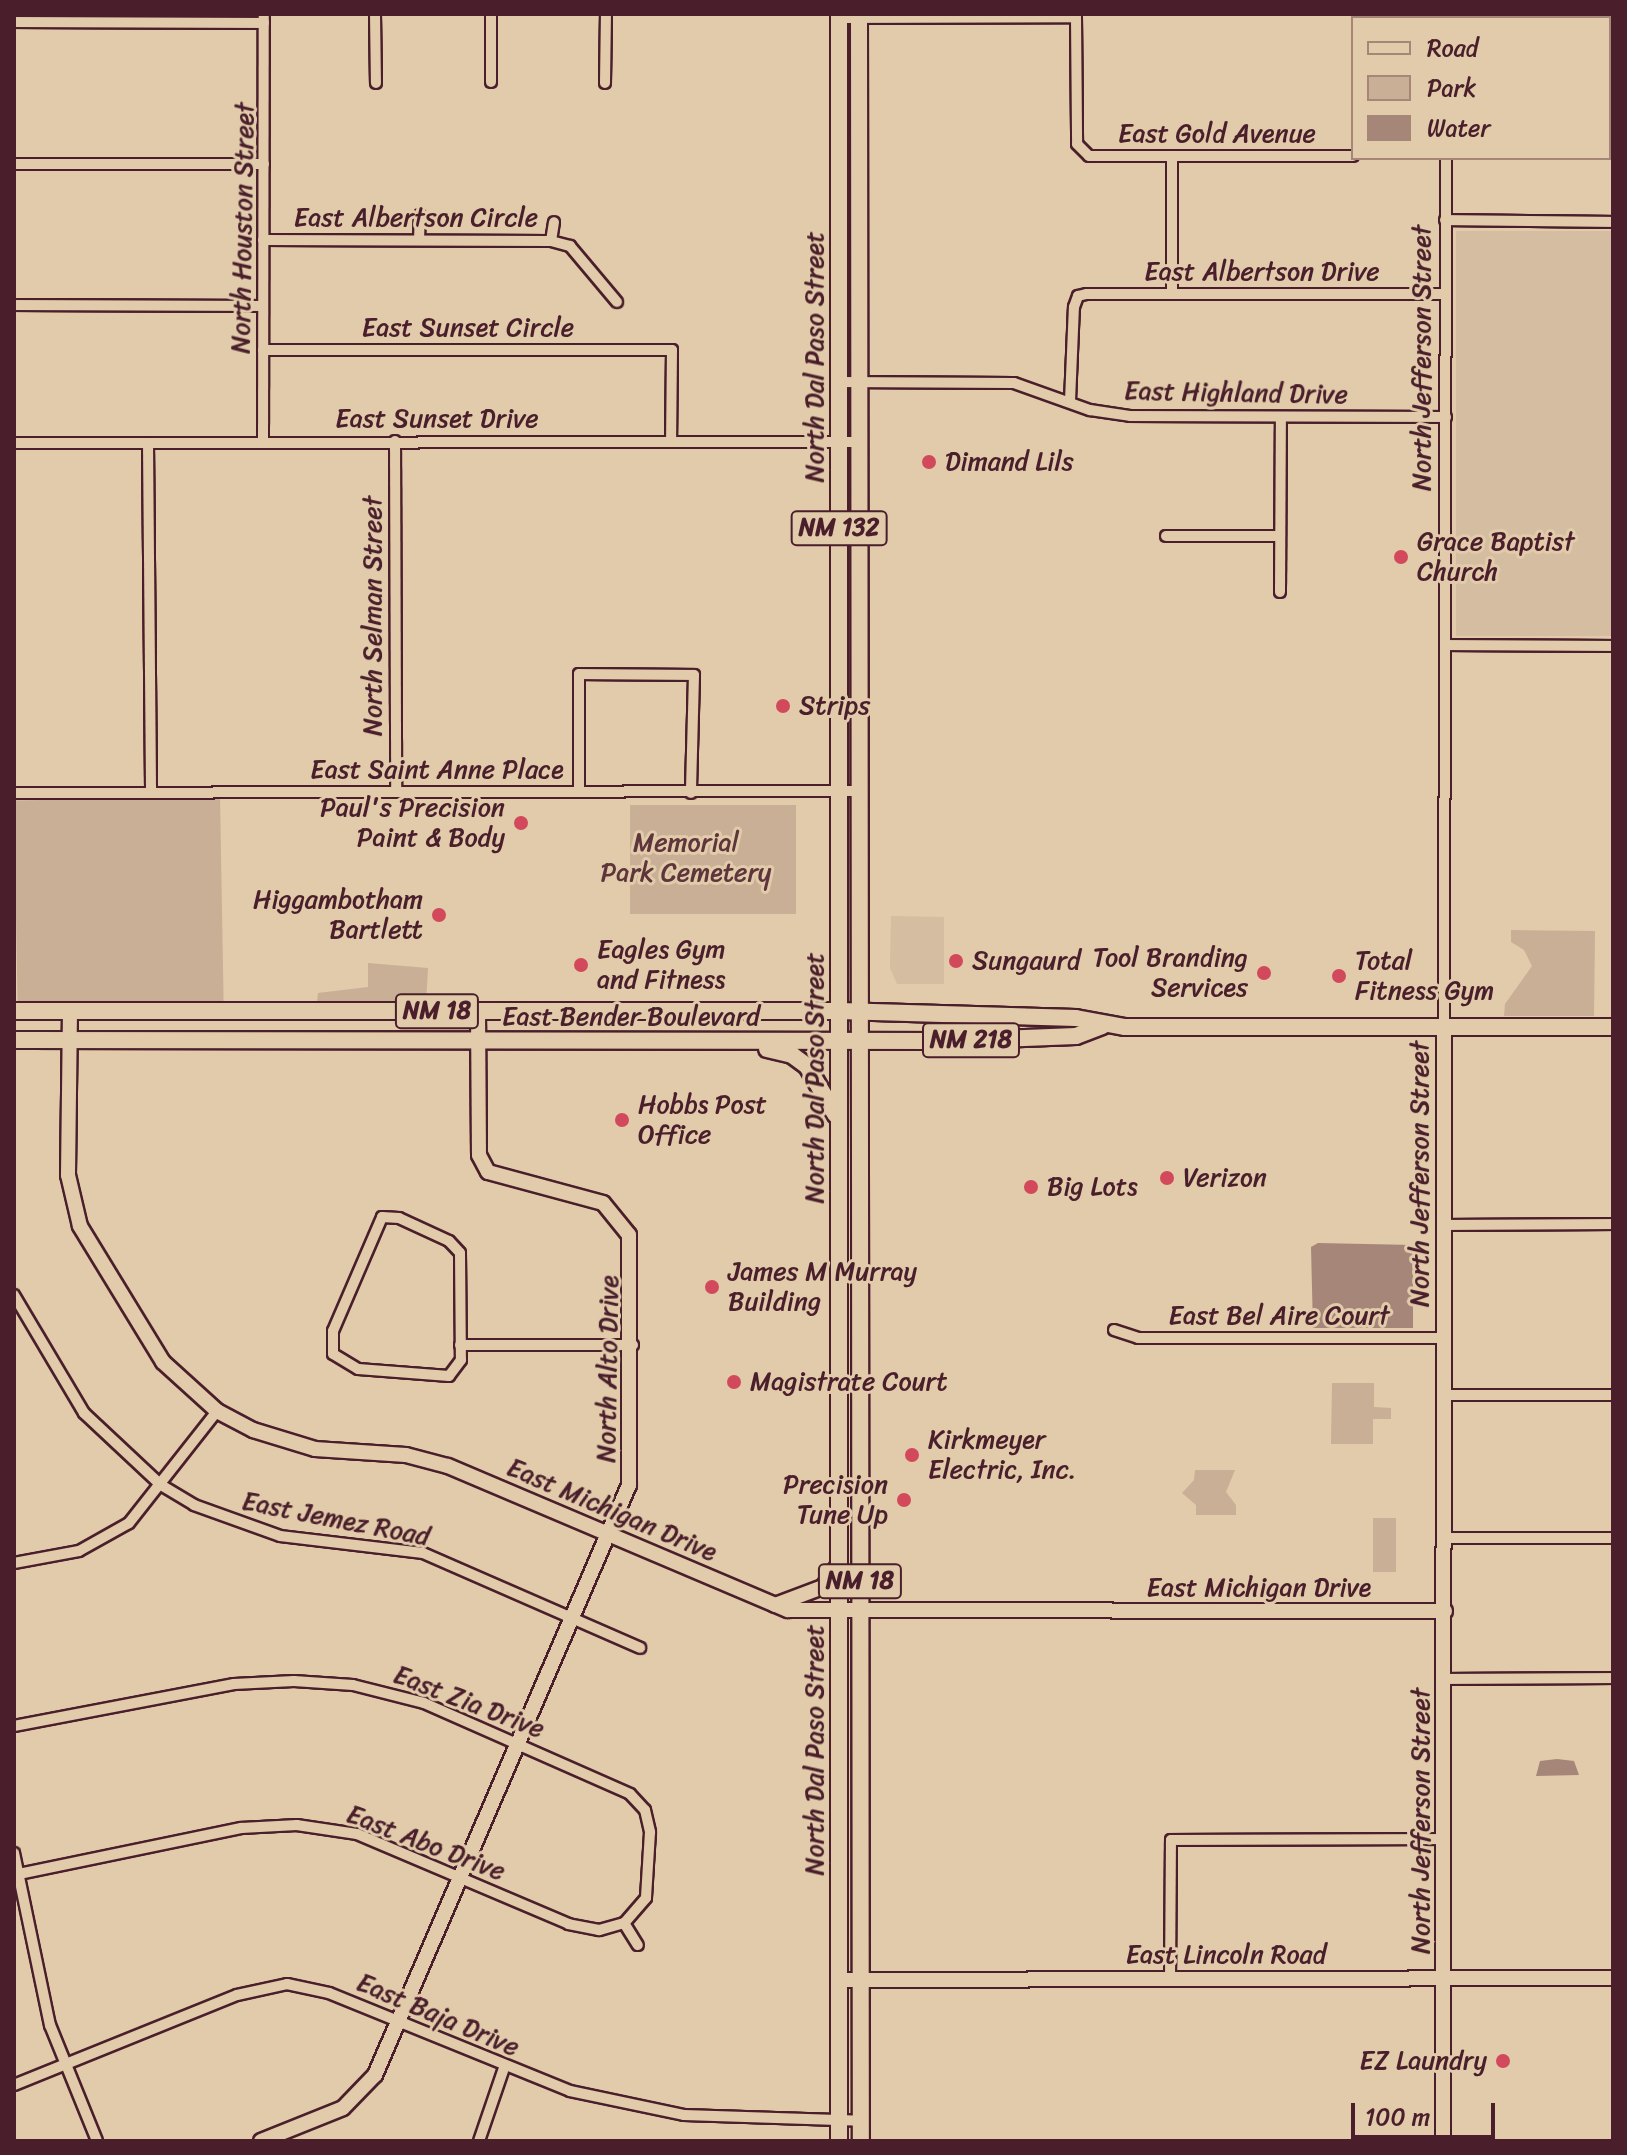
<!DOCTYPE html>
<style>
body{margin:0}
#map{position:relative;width:1627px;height:2155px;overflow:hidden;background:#e1cbaa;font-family:Sriracha,sans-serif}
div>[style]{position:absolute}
.built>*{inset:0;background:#d4bda0;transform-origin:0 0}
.green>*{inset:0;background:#c8af95;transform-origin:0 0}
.water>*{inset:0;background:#a68678}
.roads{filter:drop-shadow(2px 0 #4a1f2b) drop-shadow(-2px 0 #4a1f2b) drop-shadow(0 2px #4a1f2b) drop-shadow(0 -2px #4a1f2b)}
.street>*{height:10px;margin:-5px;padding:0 5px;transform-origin:5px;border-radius:5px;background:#e1cbaa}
.secondary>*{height:14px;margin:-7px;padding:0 7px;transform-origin:7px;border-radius:7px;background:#e1cbaa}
.primary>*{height:16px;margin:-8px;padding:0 8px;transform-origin:8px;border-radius:8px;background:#e1cbaa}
.dots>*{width:22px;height:22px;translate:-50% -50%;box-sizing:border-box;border:4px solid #e1cbaa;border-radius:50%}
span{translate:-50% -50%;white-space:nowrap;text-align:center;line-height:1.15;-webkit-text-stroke:6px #e1cbaa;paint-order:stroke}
.shield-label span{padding:2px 6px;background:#e1cbaa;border:2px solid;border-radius:6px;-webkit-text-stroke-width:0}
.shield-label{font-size:24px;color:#4a1f2b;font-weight:700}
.street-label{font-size:26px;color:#4a1f2b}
.poi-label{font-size:26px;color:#4a1f2b}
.left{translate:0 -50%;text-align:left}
.right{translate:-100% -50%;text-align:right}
.park-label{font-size:26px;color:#5d353b}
.frame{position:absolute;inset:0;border:16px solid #4a1f2b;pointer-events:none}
.legend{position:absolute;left:1351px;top:16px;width:260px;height:144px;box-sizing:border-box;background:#e1cbaa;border:2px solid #a58677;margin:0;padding:10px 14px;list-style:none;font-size:24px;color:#4a1f2b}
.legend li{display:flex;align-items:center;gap:16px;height:40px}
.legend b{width:40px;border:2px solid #a58677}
.scale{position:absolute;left:1351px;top:2103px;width:144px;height:36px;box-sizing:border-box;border:4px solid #4a1f2b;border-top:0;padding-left:10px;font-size:24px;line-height:28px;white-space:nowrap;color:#4a1f2b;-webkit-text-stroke:6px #e1cbaa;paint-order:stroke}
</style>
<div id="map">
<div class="built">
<div style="left:1456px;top:231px;width:157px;height:405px"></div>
<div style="clip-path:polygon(891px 916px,944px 917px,944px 984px,897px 984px,890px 968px)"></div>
</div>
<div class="green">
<div style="left:220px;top:797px;width:207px;height:206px;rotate:89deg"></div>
<div style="left:630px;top:805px;width:166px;height:109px"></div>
<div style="clip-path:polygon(1511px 930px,1595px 931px,1594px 1016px,1504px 1016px,1505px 1004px,1532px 966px,1524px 950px,1511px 942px)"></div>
<div style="clip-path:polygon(368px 963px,428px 968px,426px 1003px,317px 1002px,318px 993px,368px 987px)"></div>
<div style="clip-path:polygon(1332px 1383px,1374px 1383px,1374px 1407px,1391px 1408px,1391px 1419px,1373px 1419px,1373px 1444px,1331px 1444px)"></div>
<div style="clip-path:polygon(1195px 1470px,1235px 1470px,1226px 1492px,1236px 1505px,1236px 1515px,1196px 1515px,1196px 1505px,1182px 1493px,1194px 1480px)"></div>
<div style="left:1373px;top:1518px;width:23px;height:54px"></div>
</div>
<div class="water">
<div style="clip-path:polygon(1318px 1243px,1413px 1245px,1413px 1328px,1313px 1328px,1311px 1247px)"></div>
<div style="clip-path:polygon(1557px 1759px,1574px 1761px,1579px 1775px,1536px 1776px,1540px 1761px)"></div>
</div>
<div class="roads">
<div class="street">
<div style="left:375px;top:14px;width:69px;rotate:89.2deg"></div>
<div style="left:1446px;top:14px;width:4px;rotate:90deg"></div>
<div style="left:1516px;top:14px;width:4px;rotate:90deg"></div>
<div style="left:839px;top:18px;width:237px;rotate:-0.2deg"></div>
<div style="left:1076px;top:17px;width:127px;rotate:89.5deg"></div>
<div style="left:1077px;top:144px;width:17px;rotate:45deg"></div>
<div style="left:1089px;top:156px;width:264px"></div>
<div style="left:14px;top:22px;width:250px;rotate:0.2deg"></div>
<div style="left:1609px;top:22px;width:4px"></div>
<div style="left:491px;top:82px;width:68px;rotate:-90deg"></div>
<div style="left:605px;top:83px;width:69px;rotate:-89.2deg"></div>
<div style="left:1609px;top:146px;width:4px"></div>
<div style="left:1172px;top:156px;width:138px;rotate:90deg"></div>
<div style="left:14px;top:164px;width:250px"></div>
<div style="left:1445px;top:220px;width:168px;rotate:0.7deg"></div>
<div style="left:263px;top:240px;width:288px;rotate:0.2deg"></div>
<div style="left:551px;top:241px;width:19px;rotate:-81deg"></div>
<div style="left:419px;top:240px;width:25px;rotate:-88deg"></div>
<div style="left:551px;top:241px;width:20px;rotate:15deg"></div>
<div style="left:570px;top:246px;width:73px;rotate:50deg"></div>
<div style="left:14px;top:305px;width:249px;rotate:0.2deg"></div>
<div style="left:263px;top:350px;width:409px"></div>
<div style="left:672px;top:350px;width:91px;rotate:90.6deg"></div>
<div style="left:839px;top:382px;width:175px;rotate:0.3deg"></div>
<div style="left:1014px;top:383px;width:81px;rotate:19.6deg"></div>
<div style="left:1090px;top:410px;width:40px;rotate:8.5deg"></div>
<div style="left:1130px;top:416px;width:316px;rotate:0.2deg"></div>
<div style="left:1070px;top:401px;width:94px;rotate:-87.6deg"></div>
<div style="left:1074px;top:307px;width:12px;rotate:-70deg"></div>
<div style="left:1078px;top:296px;width:9px;rotate:-13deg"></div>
<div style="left:1087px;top:294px;width:359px"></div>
<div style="left:395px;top:441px;width:351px;rotate:89.8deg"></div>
<div style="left:263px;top:442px;width:428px;rotate:-89.9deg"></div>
<div style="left:14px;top:443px;width:845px;rotate:-0.07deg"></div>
<div style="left:148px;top:443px;width:350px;rotate:89.5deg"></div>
<div style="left:1166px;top:536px;width:114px"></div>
<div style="left:1280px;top:592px;width:174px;rotate:-89.7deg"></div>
<div style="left:1446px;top:645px;width:167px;rotate:0.3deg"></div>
<div style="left:579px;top:791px;width:117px;rotate:-90deg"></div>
<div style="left:579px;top:674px;width:115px;rotate:0.5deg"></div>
<div style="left:694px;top:675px;width:118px;rotate:91.5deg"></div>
<div style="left:14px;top:793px;width:845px;rotate:-0.14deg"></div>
<div style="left:1444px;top:1027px;width:869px;rotate:-89.87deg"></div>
<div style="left:382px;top:1217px;width:17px;rotate:3deg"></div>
<div style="left:399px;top:1218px;width:55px;rotate:24.7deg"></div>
<div style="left:449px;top:1241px;width:16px;rotate:47deg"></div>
<div style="left:460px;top:1253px;width:107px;rotate:89.5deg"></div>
<div style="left:461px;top:1360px;width:20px;rotate:127deg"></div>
<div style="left:449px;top:1376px;width:91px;rotate:-175.6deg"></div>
<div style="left:358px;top:1369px;width:29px;rotate:-149deg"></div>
<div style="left:333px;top:1354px;width:23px;rotate:-90deg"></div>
<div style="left:333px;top:1331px;width:124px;rotate:-66.7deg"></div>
<div style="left:1445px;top:1225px;width:168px;rotate:-0.3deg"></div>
<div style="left:14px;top:1295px;width:137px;rotate:59.3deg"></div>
<div style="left:84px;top:1413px;width:105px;rotate:43.1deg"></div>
<div style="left:161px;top:1485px;width:39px;rotate:31deg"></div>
<div style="left:194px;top:1505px;width:91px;rotate:19.8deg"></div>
<div style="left:280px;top:1536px;width:144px;rotate:6.8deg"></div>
<div style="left:423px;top:1553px;width:237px;rotate:23.6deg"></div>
<div style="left:1114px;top:1330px;width:25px;rotate:18deg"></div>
<div style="left:1138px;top:1338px;width:306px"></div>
<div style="left:460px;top:1345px;width:173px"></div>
<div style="left:1445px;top:1395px;width:168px"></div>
<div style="left:1445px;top:1538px;width:168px"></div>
<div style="left:14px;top:1563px;width:66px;rotate:-10.5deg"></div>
<div style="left:79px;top:1551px;width:57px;rotate:-29.2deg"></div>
<div style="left:129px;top:1523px;width:142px;rotate:-51.8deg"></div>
<div style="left:1445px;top:1679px;width:168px;rotate:-0.3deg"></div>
<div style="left:14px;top:1726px;width:224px;rotate:-10.8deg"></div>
<div style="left:234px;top:1684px;width:60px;rotate:-2.9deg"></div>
<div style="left:294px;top:1681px;width:59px;rotate:3.9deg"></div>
<div style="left:353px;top:1685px;width:73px;rotate:14.2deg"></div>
<div style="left:424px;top:1703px;width:225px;rotate:23.8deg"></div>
<div style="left:630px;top:1794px;width:22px;rotate:47deg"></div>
<div style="left:645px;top:1810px;width:23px;rotate:77deg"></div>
<div style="left:650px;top:1832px;width:66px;rotate:93.5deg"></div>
<div style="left:646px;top:1898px;width:33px;rotate:131deg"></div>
<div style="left:624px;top:1923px;width:26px;rotate:164deg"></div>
<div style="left:599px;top:1930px;width:31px;rotate:-169deg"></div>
<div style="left:569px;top:1924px;width:230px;rotate:-157deg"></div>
<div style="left:357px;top:1834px;width:61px;rotate:-171.5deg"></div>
<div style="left:297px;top:1825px;width:56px;rotate:176.9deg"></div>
<div style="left:241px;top:1828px;width:228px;rotate:168.3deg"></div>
<div style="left:14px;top:1853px;width:176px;rotate:78.2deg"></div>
<div style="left:50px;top:2025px;width:125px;rotate:67.9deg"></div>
<div style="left:624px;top:1923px;width:26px;rotate:58deg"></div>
<div style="left:1170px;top:1980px;width:140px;rotate:-89.6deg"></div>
<div style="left:1171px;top:1840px;width:274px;rotate:-0.2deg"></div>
<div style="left:14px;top:2085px;width:240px;rotate:-22deg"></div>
<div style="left:237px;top:1995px;width:51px;rotate:-12.4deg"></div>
<div style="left:287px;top:1984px;width:43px;rotate:12.1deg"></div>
<div style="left:329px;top:1993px;width:260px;rotate:22.1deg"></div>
<div style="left:570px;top:2091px;width:116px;rotate:11.9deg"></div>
<div style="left:684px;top:2115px;width:177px;rotate:1.9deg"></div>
<div style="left:479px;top:2141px;width:77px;rotate:-71.1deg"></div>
</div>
<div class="secondary">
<div style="left:70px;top:1011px;width:164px;rotate:90.7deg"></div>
<div style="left:68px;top:1175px;width:52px;rotate:76.8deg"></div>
<div style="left:80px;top:1226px;width:159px;rotate:58.6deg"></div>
<div style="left:163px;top:1362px;width:73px;rotate:42.2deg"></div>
<div style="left:217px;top:1411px;width:41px;rotate:27.8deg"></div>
<div style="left:253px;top:1430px;width:65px;rotate:17deg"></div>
<div style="left:315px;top:1449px;width:91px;rotate:3.8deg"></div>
<div style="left:406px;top:1455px;width:43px;rotate:14.7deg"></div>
<div style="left:448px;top:1466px;width:369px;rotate:23deg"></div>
<div style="left:788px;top:1610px;width:657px;rotate:0.09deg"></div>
<div style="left:775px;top:1605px;width:51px;rotate:-20.6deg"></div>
<div style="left:823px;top:1587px;width:28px;rotate:-55deg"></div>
<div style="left:839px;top:1980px;width:774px;rotate:-0.15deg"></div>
<div style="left:261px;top:2141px;width:88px;rotate:-21.9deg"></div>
<div style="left:343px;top:2108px;width:46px;rotate:-45.9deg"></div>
<div style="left:375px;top:2075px;width:642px;rotate:-66.71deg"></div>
<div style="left:629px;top:1485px;width:250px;rotate:-90deg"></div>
<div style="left:629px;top:1235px;width:41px;rotate:-129.1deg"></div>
<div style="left:603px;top:1203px;width:119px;rotate:-164.9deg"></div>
<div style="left:488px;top:1172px;width:19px;rotate:-118deg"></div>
<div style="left:479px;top:1155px;width:144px;rotate:-90.4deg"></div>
<div style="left:1443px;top:2141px;width:1114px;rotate:-89.95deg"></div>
</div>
<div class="primary">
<div style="left:839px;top:14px;width:2127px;rotate:90deg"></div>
<div style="left:859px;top:14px;width:2127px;rotate:89.95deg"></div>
<div style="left:14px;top:1011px;width:825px"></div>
<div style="left:839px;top:1011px;width:237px;rotate:1.7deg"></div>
<div style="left:1076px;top:1018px;width:50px;rotate:10.4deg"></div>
<div style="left:1125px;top:1027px;width:488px"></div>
<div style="left:14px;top:1040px;width:934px;rotate:0.06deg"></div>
<div style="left:948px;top:1041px;width:128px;rotate:-2.2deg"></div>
<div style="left:1076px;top:1036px;width:28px;rotate:-21deg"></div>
<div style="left:767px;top:1049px;width:26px;rotate:13deg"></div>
<div style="left:792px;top:1055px;width:19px;rotate:36deg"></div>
<div style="left:807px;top:1066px;width:56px;rotate:59.7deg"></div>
</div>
</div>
<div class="dots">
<div style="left:929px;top:462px;background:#d1495b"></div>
<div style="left:1401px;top:557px;background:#d1495b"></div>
<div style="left:783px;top:706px;background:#d1495b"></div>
<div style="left:521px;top:823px;background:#d1495b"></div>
<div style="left:439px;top:915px;background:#d1495b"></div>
<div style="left:956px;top:961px;background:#d1495b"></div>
<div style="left:581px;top:965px;background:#d1495b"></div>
<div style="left:1264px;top:973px;background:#d1495b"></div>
<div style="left:1339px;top:976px;background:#d1495b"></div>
<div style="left:622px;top:1120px;background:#d1495b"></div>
<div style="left:1167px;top:1178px;background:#d1495b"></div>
<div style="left:1031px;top:1187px;background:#d1495b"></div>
<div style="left:712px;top:1287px;background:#d1495b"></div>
<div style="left:734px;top:1382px;background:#d1495b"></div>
<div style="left:912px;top:1455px;background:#d1495b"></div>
<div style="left:904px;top:1500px;background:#d1495b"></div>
<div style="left:1503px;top:2061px;background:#d1495b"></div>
</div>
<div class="shield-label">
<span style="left:839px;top:528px">NM 132</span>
<span style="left:437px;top:1011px">NM 18</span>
<span style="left:971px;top:1040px">NM 218</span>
<span style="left:860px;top:1581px">NM 18</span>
</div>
<div class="street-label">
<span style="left:1217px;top:134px">East Gold Avenue</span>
<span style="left:416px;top:218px">East Albertson Circle</span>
<span style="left:243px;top:228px;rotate:-89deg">North Houston Street</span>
<span style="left:1262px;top:272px">East Albertson Drive</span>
<span style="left:468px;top:328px">East Sunset Circle</span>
<span style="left:815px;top:357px;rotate:-90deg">North Dal Paso Street</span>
<span style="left:1422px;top:358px;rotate:-90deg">North Jefferson Street</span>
<span style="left:1236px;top:393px;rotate:1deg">East Highland Drive</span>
<span style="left:437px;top:419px">East Sunset Drive</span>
<span style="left:373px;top:616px;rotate:-90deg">North Selman Street</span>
<span style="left:437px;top:770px">East Saint Anne Place</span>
<span style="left:631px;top:1017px">East Bender Boulevard</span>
<span style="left:815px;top:1078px;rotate:-90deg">North Dal Paso Street</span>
<span style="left:1420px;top:1174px;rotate:-90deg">North Jefferson Street</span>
<span style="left:1279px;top:1316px">East Bel Aire Court</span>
<span style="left:608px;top:1369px;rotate:-89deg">North Alto Drive</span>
<span style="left:612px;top:1510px;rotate:23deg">East Michigan Drive</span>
<span style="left:336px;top:1519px;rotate:11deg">East Jemez Road</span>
<span style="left:1259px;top:1588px">East Michigan Drive</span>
<span style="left:469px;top:1702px;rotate:21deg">East Zia Drive</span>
<span style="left:815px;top:1750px;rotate:-90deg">North Dal Paso Street</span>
<span style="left:1421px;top:1821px;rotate:-90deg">North Jefferson Street</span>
<span style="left:426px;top:1843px;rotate:21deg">East Abo Drive</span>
<span style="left:1226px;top:1955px">East Lincoln Road</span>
<span style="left:438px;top:2015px;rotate:23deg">East Baja Drive</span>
</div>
<div class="poi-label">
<span class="left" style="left:945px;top:462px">Dimand Lils</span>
<span class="left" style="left:1417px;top:557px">Grace Baptist<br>Church</span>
<span class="left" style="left:799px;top:706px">Strips</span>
<span class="right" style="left:505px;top:823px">Paul's Precision<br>Paint &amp; Body</span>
<span class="right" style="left:423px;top:915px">Higgambotham<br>Bartlett</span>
<span class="left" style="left:597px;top:965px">Eagles Gym<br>and Fitness</span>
<span class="right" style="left:1248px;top:973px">Tool Branding<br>Services</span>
<span class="left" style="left:972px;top:961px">Sungaurd</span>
<span class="left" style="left:1355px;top:976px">Total<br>Fitness Gym</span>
<span class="left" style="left:638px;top:1120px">Hobbs Post<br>Office</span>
<span class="left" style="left:1183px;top:1178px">Verizon</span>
<span class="left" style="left:1047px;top:1187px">Big Lots</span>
<span class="left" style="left:728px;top:1287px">James M Murray<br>Building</span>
<span class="left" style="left:750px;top:1382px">Magistrate Court</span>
<span class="left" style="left:928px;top:1455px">Kirkmeyer<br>Electric, Inc.</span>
<span class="right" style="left:888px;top:1500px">Precision<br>Tune Up</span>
<span class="right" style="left:1487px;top:2061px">EZ Laundry</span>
</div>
<div class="park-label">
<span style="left:686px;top:858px">Memorial<br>Park Cemetery</span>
</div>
<div class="frame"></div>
<ul class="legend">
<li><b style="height:10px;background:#e1cbaa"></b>Road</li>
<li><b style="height:22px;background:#c8af95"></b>Park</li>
<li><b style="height:22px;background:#a68678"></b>Water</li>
</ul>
<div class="scale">100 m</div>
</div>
